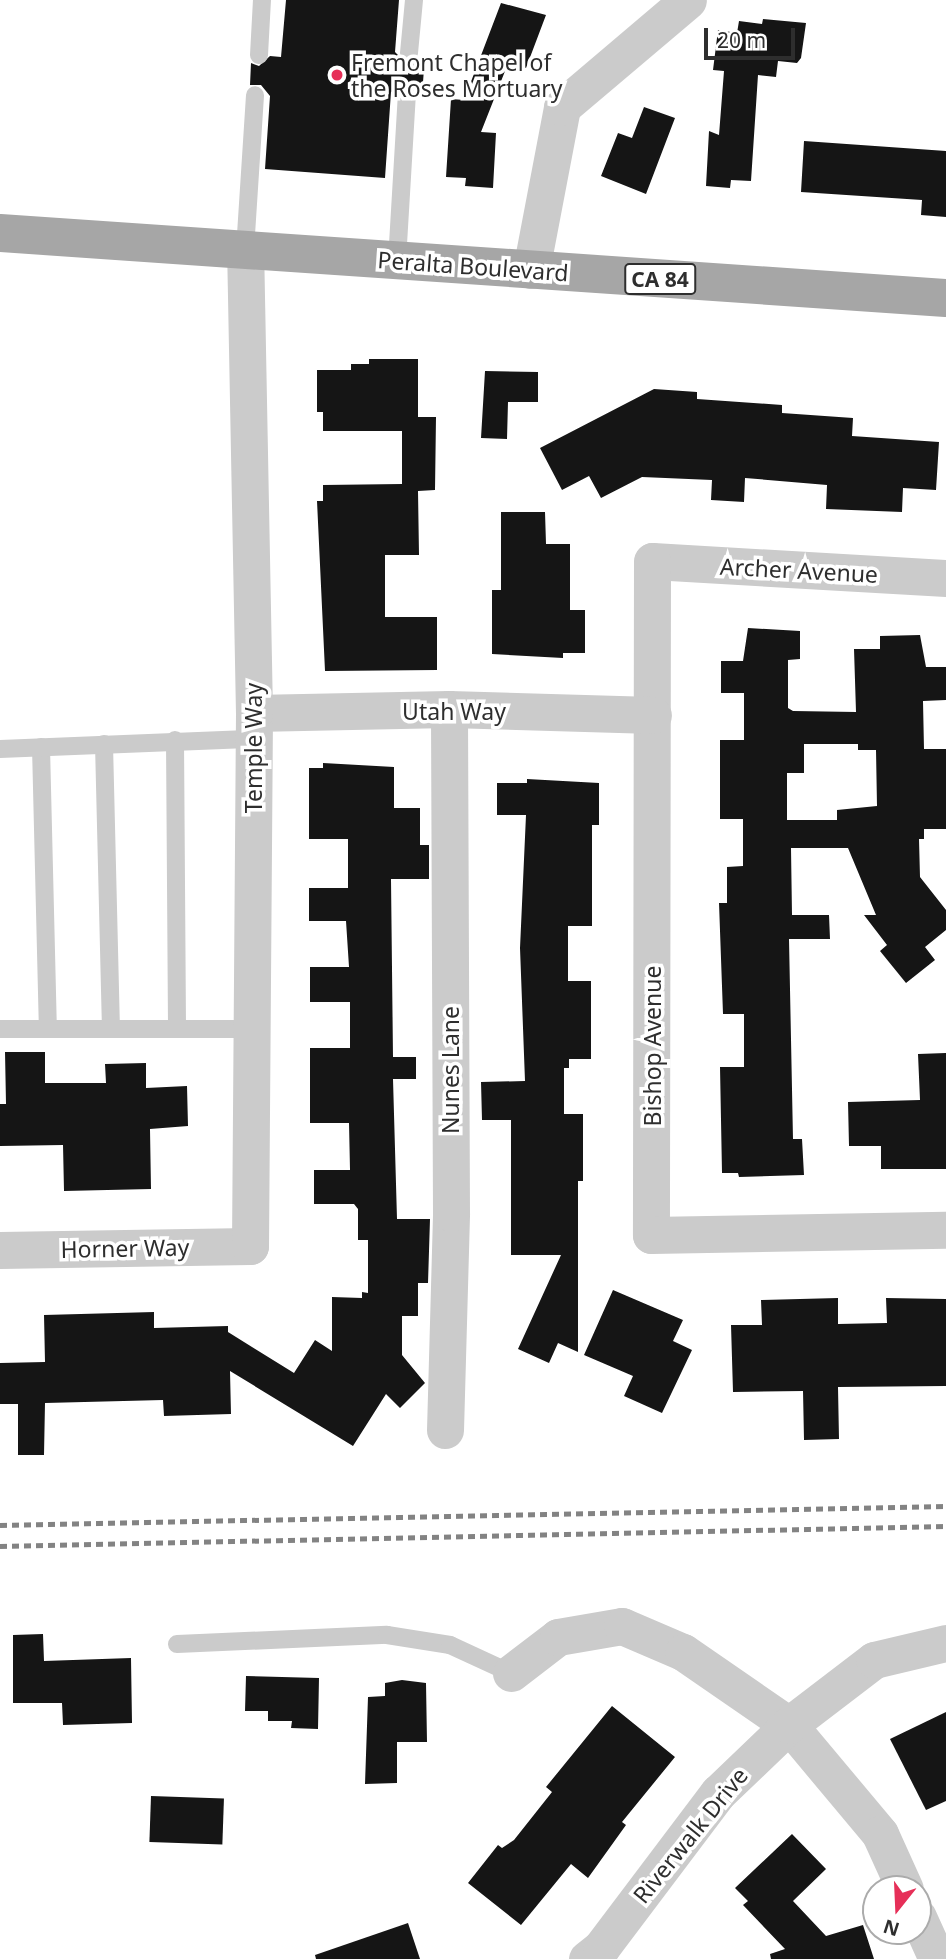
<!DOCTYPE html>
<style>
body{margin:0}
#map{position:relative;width:946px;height:1959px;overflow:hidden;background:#fff;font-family:"Noto Sans",sans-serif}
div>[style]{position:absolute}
.building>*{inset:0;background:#151515;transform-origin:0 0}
.lane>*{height:18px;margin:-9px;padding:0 9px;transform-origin:9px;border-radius:9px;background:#cbcbcb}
.street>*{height:37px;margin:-18.5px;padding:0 18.5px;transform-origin:18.5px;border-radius:18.5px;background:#cbcbcb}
.primary>*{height:38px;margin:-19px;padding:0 19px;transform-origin:19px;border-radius:19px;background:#a6a6a6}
.rail>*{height:5px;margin-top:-2.5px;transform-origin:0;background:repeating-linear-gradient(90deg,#838383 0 7px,transparent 0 12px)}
.dots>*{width:19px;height:19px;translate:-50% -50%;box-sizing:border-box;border:4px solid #fff;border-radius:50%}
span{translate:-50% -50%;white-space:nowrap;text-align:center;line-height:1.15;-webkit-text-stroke:7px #fff;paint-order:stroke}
.shield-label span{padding:2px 5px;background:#fff;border:2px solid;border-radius:5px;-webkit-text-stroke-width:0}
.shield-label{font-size:21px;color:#2e2e2e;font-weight:700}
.poi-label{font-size:23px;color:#2e2e2e}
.left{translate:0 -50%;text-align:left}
.street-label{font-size:23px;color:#2e2e2e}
.north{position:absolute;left:862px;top:1875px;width:70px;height:70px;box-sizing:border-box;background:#fff;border:2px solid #ababab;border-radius:50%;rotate:198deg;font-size:19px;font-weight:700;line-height:28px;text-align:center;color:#2e2e2e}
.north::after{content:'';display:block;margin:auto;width:24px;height:32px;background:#e62f58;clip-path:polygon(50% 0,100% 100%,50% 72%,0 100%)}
.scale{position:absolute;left:704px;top:28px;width:91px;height:32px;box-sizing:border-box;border:4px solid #2e2e2e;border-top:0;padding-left:9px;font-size:21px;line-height:24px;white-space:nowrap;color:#2e2e2e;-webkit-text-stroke:5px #fff;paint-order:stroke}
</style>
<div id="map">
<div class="building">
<div style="clip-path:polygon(286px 0,399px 0,395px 52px,407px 64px,425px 55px,422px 96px,408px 83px,391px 92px,385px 178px,265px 169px,270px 96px,261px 85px,250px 85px,251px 63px,259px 66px,270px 56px,281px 57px)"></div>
<div style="clip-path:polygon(501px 3px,546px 15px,526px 68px,509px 61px,481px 132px,496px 133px,493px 188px,465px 186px,466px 178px,446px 177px,451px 99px,464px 100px)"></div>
<div style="clip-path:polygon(763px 19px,806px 23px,801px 58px,797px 63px,778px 61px,776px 77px,758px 75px,751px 181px,731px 180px,730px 188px,706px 186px,709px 131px,719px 135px,724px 71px,713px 70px,718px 30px,737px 33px,739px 21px,762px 24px)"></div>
<div style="clip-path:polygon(644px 107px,675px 118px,646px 194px,601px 176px,618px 133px,632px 138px)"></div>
<div style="clip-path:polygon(804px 141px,946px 151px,946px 217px,921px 215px,922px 200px,801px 192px)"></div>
<div style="clip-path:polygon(369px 359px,418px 359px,418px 417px,436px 417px,435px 490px,418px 491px,419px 555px,385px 555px,385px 617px,437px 617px,437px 670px,325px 671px,317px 501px,323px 501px,323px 485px,402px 484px,402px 431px,323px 431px,323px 412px,317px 412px,317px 370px,351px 370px,351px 364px,369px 364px)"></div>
<div style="clip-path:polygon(485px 371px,538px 372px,538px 402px,508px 402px,507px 439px,481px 438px)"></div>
<div style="clip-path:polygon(654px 389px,697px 392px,697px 399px,782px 405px,782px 413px,853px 418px,852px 436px,939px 442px,936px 490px,903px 488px,902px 512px,826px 509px,827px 485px,745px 478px,744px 502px,711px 500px,712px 480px,642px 477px,601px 498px,589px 476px,562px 490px,540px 448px)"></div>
<div style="clip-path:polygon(501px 512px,545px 512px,546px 544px,570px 544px,570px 610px,585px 610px,585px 653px,563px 653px,563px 658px,492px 654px,492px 590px,501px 590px)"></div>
<div style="clip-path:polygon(evenodd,748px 628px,800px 631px,800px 659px,788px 660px,788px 708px,793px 711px,856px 712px,854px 649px,880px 649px,880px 636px,920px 635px,926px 667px,946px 667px,946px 700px,923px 701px,924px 749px,946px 749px,946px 829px,924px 829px,924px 839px,919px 839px,920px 877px,946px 910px,946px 930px,925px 947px,935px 960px,906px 983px,880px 951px,887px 945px,864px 915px,876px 915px,848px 848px,791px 848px,792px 915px,829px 915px,830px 939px,789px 939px,793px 1139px,802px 1139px,804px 1175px,739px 1177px,738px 1173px,722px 1173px,720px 1067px,744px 1067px,744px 1014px,723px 1014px,719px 903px,727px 903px,727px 867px,743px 866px,743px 819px,720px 819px,720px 740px,744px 740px,744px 693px,721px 693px,721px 661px,743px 661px,748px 628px,804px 744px,858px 744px,858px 750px,876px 750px,877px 806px,837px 810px,837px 820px,787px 820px,787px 773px,804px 773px,804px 744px)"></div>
<div style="clip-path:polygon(323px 763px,394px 767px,394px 808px,420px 808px,420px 845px,429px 845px,429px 879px,391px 879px,393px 1057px,416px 1057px,416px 1079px,393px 1079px,397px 1219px,430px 1219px,428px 1283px,418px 1283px,418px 1316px,402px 1316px,402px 1355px,425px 1383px,400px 1408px,386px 1394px,353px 1446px,230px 1371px,231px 1414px,164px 1416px,163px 1400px,45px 1403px,44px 1455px,18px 1455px,18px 1404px,0 1404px,0 1363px,45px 1362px,44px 1315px,154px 1312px,154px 1328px,228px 1326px,228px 1332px,294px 1373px,315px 1340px,332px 1351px,332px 1297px,362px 1298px,362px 1292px,368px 1293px,368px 1240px,358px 1240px,358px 1209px,354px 1204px,314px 1204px,314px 1170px,350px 1170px,349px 1123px,310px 1123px,310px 1048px,350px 1048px,350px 1002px,310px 1002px,310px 967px,349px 967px,346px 921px,309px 921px,309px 888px,348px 888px,348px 839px,309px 839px,309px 768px,323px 768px)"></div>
<div style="clip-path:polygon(527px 779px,599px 783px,599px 825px,592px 825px,592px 926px,568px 926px,568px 981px,591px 981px,591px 1059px,569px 1059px,569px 1068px,564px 1068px,564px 1114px,583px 1114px,583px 1181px,578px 1181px,578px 1352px,558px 1343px,549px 1363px,518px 1349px,561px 1255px,511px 1255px,511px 1120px,482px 1120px,481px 1082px,525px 1081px,520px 948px,526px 815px,497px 815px,497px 783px,527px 783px)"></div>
<div style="clip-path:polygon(5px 1052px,45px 1052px,45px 1083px,106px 1083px,105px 1064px,146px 1063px,146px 1088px,187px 1086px,188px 1126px,150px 1129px,151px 1189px,64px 1191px,63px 1145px,0 1146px,0 1104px,6px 1104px)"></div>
<div style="clip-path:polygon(946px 1053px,946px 1169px,881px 1169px,881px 1146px,849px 1146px,848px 1102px,920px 1100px,918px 1054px)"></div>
<div style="clip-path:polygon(613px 1290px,683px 1320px,673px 1341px,692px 1350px,662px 1413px,624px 1396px,633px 1376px,584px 1355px)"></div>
<div style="clip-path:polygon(838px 1298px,838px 1324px,887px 1323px,886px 1298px,946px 1299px,946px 1386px,838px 1387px,839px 1439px,804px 1440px,803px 1391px,733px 1392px,731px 1325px,762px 1325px,761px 1300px)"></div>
<div style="clip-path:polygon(43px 1634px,44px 1661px,131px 1658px,132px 1723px,63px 1725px,62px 1703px,13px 1703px,13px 1635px)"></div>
<div style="clip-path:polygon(246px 1676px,319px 1678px,318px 1729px,291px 1728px,292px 1721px,268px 1721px,268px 1711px,245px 1711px)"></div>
<div style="clip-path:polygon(402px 1680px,426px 1683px,427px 1742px,397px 1742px,397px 1783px,365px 1784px,368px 1697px,385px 1696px,385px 1683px)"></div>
<div style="clip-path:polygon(612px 1706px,675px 1757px,622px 1822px,626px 1825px,588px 1878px,571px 1864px,521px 1925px,468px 1883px,498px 1845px,502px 1848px,514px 1840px,552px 1792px,546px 1787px)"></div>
<div style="clip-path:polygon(946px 1712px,946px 1801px,926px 1810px,890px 1739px)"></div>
<div style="left:151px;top:1796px;width:73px;height:46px;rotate:2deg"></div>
<div style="clip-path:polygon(792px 1834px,826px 1869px,793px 1901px,826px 1936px,863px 1925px,874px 1959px,771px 1959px,770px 1954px,785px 1949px,743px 1905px,748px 1901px,735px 1888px)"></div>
<div style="clip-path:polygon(408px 1923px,420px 1959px,316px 1959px,315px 1955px)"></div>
</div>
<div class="lane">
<div style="left:409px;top:53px;width:53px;rotate:-84.6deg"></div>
<div style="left:259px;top:55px;width:55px;rotate:-86.9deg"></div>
<div style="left:245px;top:250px;width:155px;rotate:-86.3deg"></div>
<div style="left:397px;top:261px;width:167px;rotate:-86.6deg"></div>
<div style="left:175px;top:740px;width:289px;rotate:89.6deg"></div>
<div style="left:104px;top:744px;width:285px;rotate:88.6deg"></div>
<div style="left:41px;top:747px;width:282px;rotate:88.6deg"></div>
<div style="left:0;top:749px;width:254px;rotate:-2.3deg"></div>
<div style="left:0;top:1029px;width:251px"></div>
<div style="left:177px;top:1644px;width:210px;rotate:-2.5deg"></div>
<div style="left:387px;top:1635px;width:64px;rotate:9deg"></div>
<div style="left:450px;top:1645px;width:67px;rotate:24.7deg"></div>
</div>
<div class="street">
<div style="left:531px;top:270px;width:166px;rotate:-79.2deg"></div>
<div style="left:562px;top:107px;width:165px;rotate:-40.3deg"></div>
<div style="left:946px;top:578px;width:294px;rotate:-176.7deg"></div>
<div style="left:652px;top:561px;width:674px;rotate:90.09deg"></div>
<div style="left:651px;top:1235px;width:295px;rotate:-1deg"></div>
<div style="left:254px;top:713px;width:195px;rotate:-1.2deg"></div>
<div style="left:449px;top:709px;width:204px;rotate:1.7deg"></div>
<div style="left:0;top:1250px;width:250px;rotate:-0.9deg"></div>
<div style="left:250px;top:1246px;width:533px;rotate:-89.57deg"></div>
<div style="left:254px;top:713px;width:463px;rotate:-91.1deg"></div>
<div style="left:445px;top:1430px;width:217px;rotate:-88.4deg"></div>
<div style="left:451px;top:1213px;width:504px;rotate:-90.23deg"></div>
<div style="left:511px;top:1673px;width:59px;rotate:-37.5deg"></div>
<div style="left:558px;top:1637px;width:65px;rotate:-9.8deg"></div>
<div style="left:622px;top:1626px;width:66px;rotate:23.1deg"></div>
<div style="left:683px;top:1652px;width:129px;rotate:34.6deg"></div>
<div style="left:789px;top:1725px;width:142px;rotate:50.1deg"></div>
<div style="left:880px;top:1834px;width:60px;rotate:65.6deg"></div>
<div style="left:918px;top:1917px;width:46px;rotate:65.7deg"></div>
<div style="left:587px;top:1959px;width:18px;rotate:-38deg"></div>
<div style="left:601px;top:1948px;width:194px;rotate:-53deg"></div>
<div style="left:718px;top:1793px;width:98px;rotate:-43.8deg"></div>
<div style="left:789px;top:1725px;width:107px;rotate:-37.4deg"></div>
<div style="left:874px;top:1660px;width:74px;rotate:-13.3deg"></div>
</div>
<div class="primary">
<div style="left:0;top:233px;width:948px;rotate:3.93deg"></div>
</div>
<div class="rail">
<div style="left:0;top:1525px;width:946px;rotate:-1.15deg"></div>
<div style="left:0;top:1546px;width:946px;rotate:-1.21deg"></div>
</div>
<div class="dots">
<div style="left:337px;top:75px;background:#e62f58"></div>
</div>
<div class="shield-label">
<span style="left:660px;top:279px">CA 84</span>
</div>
<div class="poi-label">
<span class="left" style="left:351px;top:75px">Fremont Chapel of<br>the Roses Mortuary</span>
</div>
<div class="street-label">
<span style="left:473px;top:266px;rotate:4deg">Peralta Boulevard</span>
<span style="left:799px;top:570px;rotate:3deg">Archer Avenue</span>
<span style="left:454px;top:711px">Utah Way</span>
<span style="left:253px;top:748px;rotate:-90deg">Temple Way</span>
<span style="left:652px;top:1046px;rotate:-90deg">Bishop Avenue</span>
<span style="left:450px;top:1070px;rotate:-90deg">Nunes Lane</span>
<span style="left:125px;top:1248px;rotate:-1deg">Horner Way</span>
<span style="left:690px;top:1835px;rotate:-51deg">Riverwalk Drive</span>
</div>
<div class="north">N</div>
<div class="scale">20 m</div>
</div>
